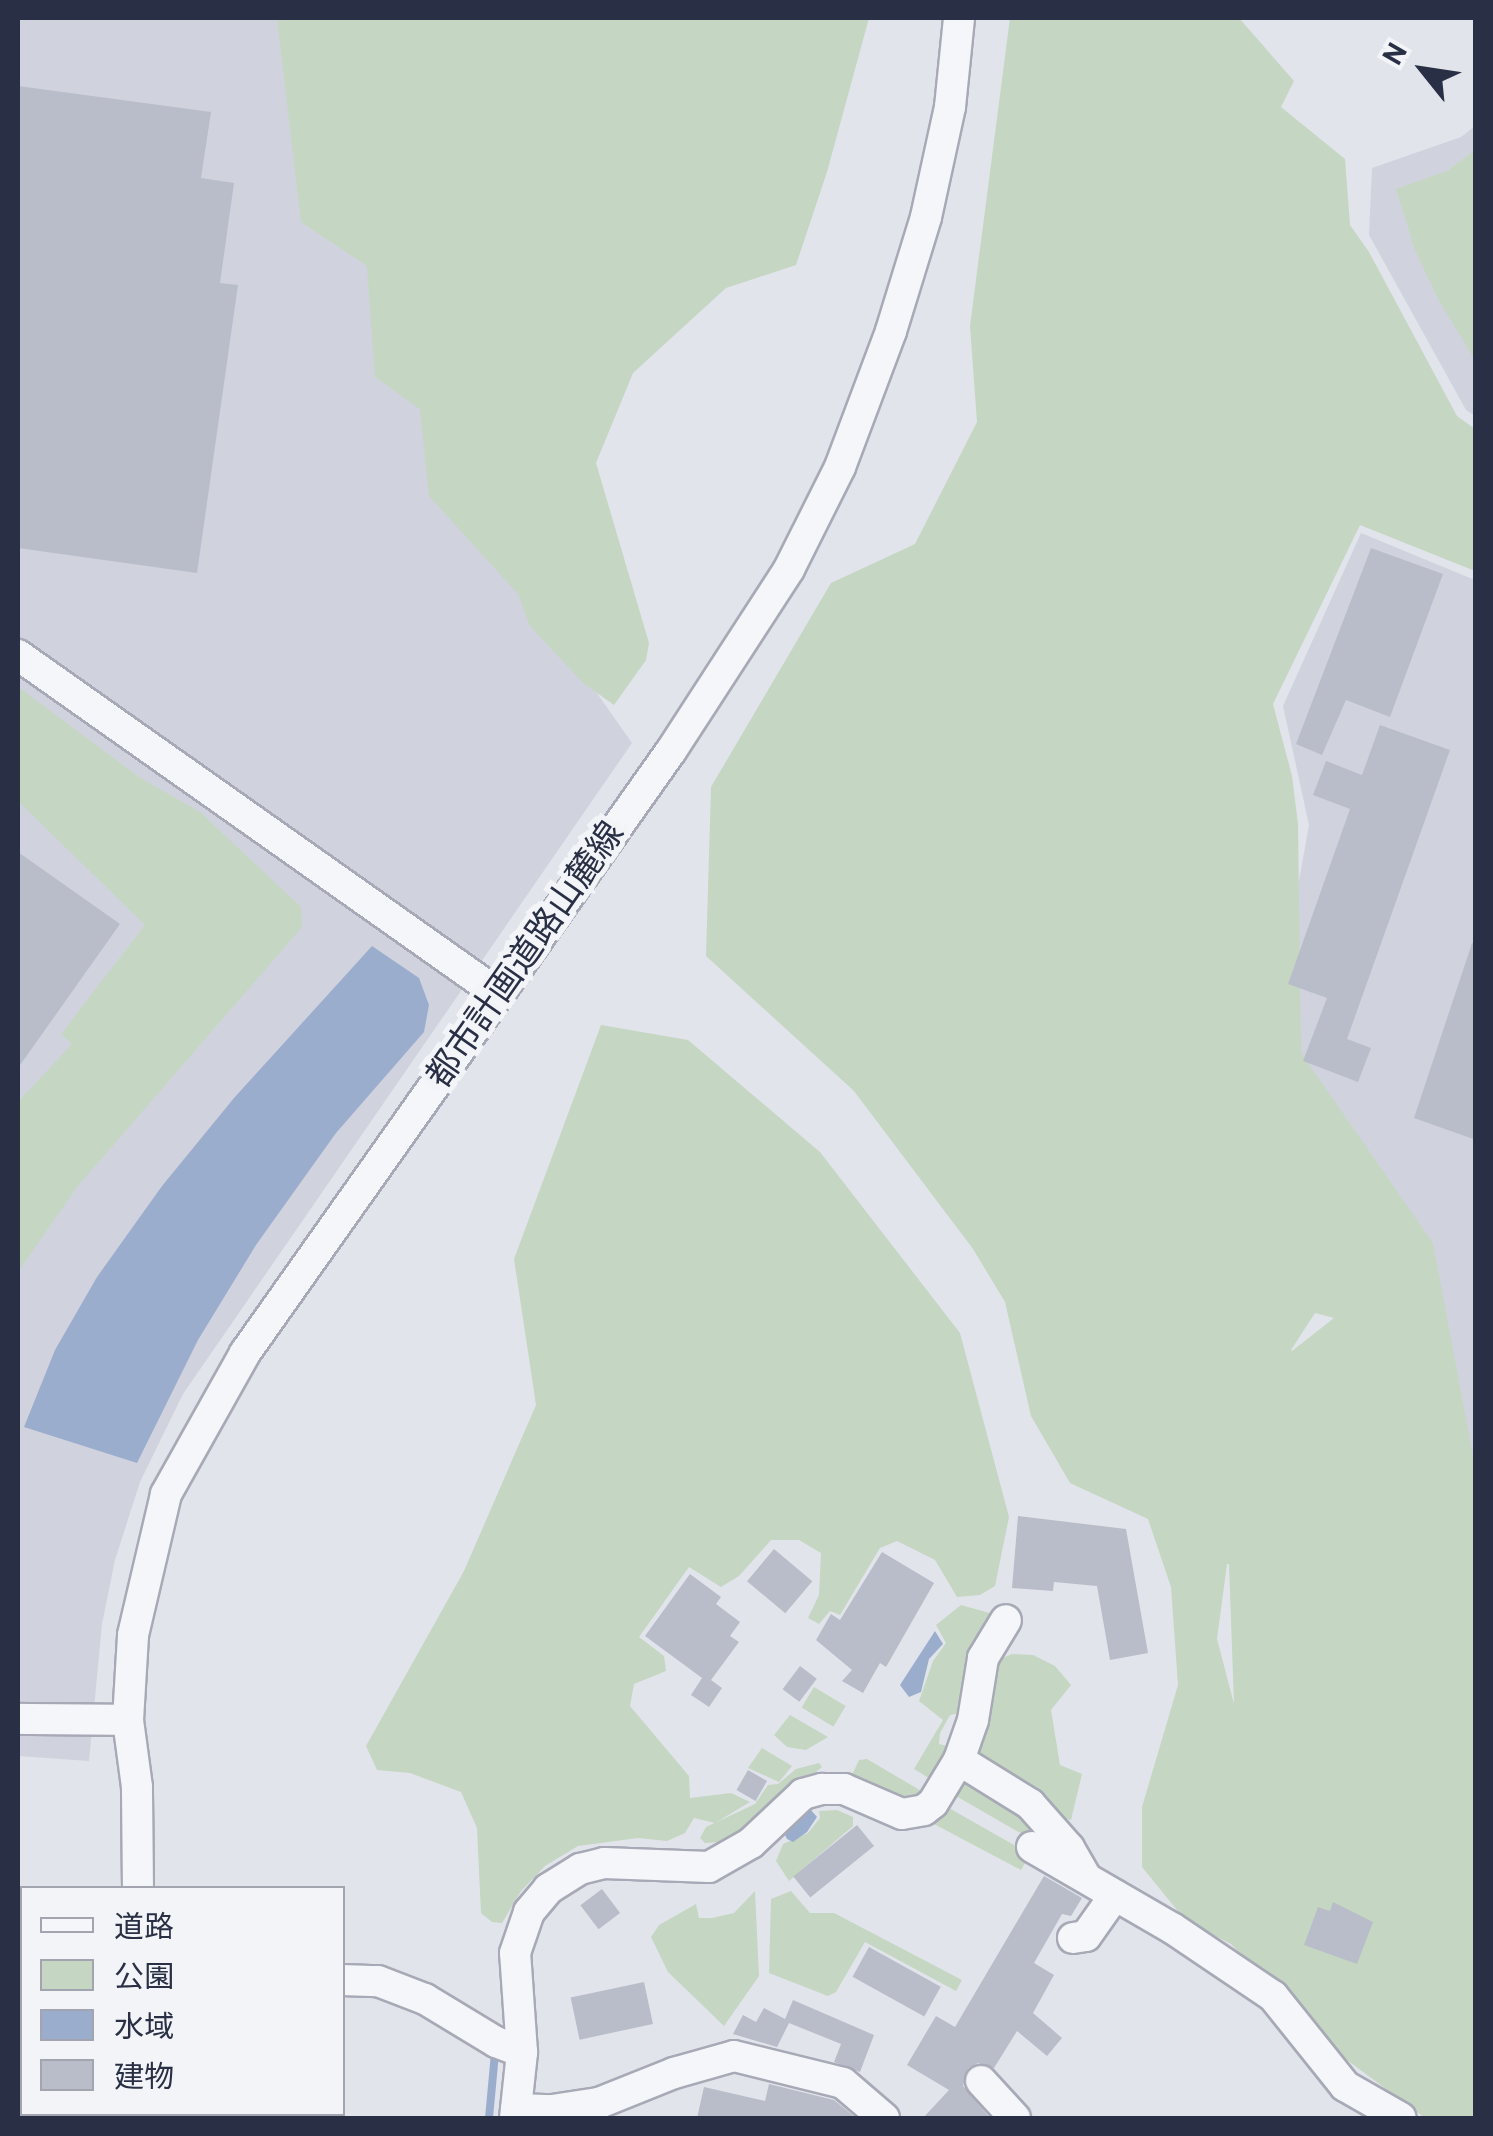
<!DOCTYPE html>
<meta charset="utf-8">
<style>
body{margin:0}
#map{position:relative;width:1493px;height:2136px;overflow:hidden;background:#e2e4eb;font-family:Overpass,"Noto Sans JP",sans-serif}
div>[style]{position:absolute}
.built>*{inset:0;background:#d0d3dd}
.green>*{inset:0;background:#c5d6c2;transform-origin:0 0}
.water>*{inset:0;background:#9badcd}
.stream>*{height:8px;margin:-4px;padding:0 4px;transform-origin:4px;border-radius:4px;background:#9badcd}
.building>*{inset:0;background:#b9bdc9;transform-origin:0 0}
.roads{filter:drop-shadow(2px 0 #a7aab6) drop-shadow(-2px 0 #a7aab6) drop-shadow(0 2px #a7aab6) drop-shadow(0 -2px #a7aab6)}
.minor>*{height:30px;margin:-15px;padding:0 15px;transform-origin:15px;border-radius:15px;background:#f5f6f9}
span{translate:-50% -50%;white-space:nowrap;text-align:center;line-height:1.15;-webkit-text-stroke:10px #f2f4f8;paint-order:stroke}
.street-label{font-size:35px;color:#292f44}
.frame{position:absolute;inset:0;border:20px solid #292f44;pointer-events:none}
.legend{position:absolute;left:20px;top:1886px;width:325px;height:230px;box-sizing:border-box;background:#f2f4f8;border:2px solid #a2a5b0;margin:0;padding:12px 18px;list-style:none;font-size:30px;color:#292f44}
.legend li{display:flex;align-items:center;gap:20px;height:50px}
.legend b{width:50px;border:2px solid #a2a5b0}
.north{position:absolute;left:1373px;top:20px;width:100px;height:100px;-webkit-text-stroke:8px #f2f4f8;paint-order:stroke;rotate:300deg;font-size:28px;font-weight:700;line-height:40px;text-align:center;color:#292f44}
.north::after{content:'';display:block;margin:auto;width:35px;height:45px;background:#292f44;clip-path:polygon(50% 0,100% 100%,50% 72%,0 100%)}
</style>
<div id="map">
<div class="built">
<div style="clip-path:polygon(18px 18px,318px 18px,495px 548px,632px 743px,183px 1394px,140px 1482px,115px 1560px,102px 1624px,89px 1761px,18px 1756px)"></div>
<div style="clip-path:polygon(1475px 126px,1475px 416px,1466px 410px,1369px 235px,1372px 168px,1461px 137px)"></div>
<div style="clip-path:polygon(1361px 533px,1475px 580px,1475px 1497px,1269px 1047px,1309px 825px,1283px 706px)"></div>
</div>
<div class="green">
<div style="clip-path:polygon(277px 18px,869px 18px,827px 172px,796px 265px,726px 288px,633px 373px,596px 463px,649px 643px,646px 660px,614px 705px,583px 683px,530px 626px,518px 594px,429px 496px,420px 409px,375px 377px,367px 266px,301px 222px)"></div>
<div style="clip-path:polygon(evenodd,1010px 18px,1239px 18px,1294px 81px,1281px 107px,1345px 159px,1350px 225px,1369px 252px,1457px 416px,1475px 429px,1475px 571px,1360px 525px,1273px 704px,1292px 776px,1298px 824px,1301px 1053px,1433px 1243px,1475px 1467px,1475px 2118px,1425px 2118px,1343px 2057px,1231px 1944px,1186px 1921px,1142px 1867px,1142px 1807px,1178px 1685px,1171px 1587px,1148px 1519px,1070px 1483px,1031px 1416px,1005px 1302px,973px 1249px,854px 1091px,706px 956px,711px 787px,831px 583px,915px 544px,977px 422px,970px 326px,1010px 18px,1315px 1313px,1334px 1318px,1292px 1351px,1291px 1350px,1315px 1313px,1010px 18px,1227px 1564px,1229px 1564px,1234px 1704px,1217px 1639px,1227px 1564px)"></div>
<div style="clip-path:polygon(1475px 150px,1475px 360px,1438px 299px,1415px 250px,1396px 189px,1447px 171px)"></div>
<div style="clip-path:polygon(18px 687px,142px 779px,200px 812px,301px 907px,302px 927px,77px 1187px,18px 1272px,18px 1102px,72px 1044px,61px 1034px,145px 925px,18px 801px)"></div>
<div style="clip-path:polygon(601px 1025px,688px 1040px,820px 1152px,960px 1333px,1009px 1517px,995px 1586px,980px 1595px,957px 1597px,935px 1560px,897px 1541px,880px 1548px,840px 1615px,830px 1611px,819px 1624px,808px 1618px,819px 1595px,821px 1553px,799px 1540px,771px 1540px,739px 1576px,721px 1587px,689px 1567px,639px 1637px,664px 1656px,666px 1671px,634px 1684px,630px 1706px,689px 1776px,690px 1798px,731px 1793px,750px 1802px,715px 1823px,694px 1818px,685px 1833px,667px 1841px,638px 1838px,578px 1846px,545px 1866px,521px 1891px,502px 1923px,492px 1922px,481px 1913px,477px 1828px,461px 1792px,410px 1773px,377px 1770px,366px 1746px,464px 1571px,536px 1405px,514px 1259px)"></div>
<div style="clip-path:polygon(961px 1605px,993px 1614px,959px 1713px,950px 1715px,940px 1733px,939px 1744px,947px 1746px,949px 1752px,932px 1780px,914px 1769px,943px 1720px,919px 1701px,933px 1661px,946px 1643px,936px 1625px)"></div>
<div style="clip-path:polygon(1012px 1654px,1033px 1655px,1055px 1666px,1071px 1685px,1051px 1710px,1060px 1765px,1082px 1774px,1071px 1820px,1061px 1818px,975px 1760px,996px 1661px)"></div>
<div style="left:814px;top:1687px;width:37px;height:24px;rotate:31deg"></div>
<div style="clip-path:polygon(790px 1715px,828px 1737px,806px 1750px,787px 1747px,774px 1735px)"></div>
<div style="clip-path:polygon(762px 1748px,792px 1766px,779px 1782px,748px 1768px)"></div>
<div style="clip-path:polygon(867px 1759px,923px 1792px,905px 1801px,851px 1777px,859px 1760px)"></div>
<div style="clip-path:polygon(819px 1763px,822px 1767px,743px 1831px,721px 1842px,705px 1843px,700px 1838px,706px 1827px,755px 1804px,768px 1785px,778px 1784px,796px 1769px)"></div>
<div style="clip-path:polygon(968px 1775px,1040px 1829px,1036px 1842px,956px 1796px)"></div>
<div style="clip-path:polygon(949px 1808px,1030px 1854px,1021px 1870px,934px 1824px)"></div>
<div style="clip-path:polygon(837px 1810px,853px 1817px,853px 1826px,789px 1881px,776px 1861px,783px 1844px,808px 1833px,820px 1818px,819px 1811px)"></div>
<div style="clip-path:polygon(755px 1891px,759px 1976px,724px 2026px,668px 1972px,651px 1937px,659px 1925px,696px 1904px,699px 1918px,712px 1918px,734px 1913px)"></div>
<div style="clip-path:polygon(791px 1891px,810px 1913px,834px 1913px,962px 1980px,956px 1991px,865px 1942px,836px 1992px,828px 1996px,769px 1973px,771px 1899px)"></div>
</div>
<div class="water">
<div style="clip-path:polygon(372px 946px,419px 978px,429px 1005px,424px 1032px,336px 1133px,256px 1245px,198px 1340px,137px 1463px,24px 1427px,55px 1350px,97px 1277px,162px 1186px,234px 1098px)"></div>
<div style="clip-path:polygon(935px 1631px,943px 1644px,929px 1659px,921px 1692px,909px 1697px,900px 1685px)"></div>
<div style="clip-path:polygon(811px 1810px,817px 1817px,807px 1832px,793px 1842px,787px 1839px,784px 1833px,793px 1822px)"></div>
</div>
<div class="stream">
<div style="left:489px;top:2118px;width:65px;rotate:-84.7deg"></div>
</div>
<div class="building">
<div style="clip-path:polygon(18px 86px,211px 112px,201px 178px,234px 183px,220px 283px,238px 285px,197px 573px,18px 548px)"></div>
<div style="clip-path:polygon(1371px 548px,1443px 574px,1390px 717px,1346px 700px,1322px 755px,1296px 744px)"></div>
<div style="clip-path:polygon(1380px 725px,1450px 750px,1347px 1039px,1371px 1048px,1358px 1082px,1303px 1061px,1327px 998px,1288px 984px,1350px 809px,1313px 795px,1326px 761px,1362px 775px)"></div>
<div style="clip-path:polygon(18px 852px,120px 924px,18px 1068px)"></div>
<div style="clip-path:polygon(1472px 943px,1476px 944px,1476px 1140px,1414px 1118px)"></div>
<div style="clip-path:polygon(1018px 1516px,1126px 1529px,1148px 1653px,1110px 1660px,1097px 1586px,1054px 1582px,1053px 1591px,1012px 1588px)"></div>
<div style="left:774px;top:1549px;width:50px;height:42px;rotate:40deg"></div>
<div style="clip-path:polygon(882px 1552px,934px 1583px,886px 1667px,880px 1663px,863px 1693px,842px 1681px,852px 1670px,816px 1640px,831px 1614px,840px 1620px)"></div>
<div style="clip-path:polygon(690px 1574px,721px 1597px,716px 1604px,740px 1622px,730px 1636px,739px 1642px,711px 1680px,722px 1688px,709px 1707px,691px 1695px,702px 1678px,645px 1636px)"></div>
<div style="left:800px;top:1666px;width:21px;height:29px;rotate:37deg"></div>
<div style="left:748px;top:1770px;width:22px;height:23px;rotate:30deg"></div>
<div style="left:857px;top:1825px;width:27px;height:82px;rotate:51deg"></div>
<div style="clip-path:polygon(1044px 1876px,1082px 1898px,1071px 1916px,1062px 1914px,1034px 1963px,1054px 1975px,1033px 2013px,1062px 2038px,1047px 2056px,1017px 2031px,994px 2068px,978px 2063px,968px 2068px,963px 2086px,990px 2118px,923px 2118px,949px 2090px,907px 2065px,936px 2016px,955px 2027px)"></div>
<div style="left:602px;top:1889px;width:30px;height:27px;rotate:53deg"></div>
<div style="clip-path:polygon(1333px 1902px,1373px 1922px,1357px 1964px,1304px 1945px,1318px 1907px,1330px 1911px)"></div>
<div style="left:869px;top:1947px;width:82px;height:34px;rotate:29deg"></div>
<div style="left:644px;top:1982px;width:43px;height:75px;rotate:78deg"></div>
<div style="clip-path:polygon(793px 2000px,874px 2035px,860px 2072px,834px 2062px,841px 2044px,789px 2023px,777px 2047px,733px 2034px,743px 2015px,756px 2022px,764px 2008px,785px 2019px)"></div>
<div style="clip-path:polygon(769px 2084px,834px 2100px,856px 2118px,697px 2118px,704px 2087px,765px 2101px)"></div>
</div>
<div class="roads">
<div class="minor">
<div style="left:18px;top:655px;width:586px;rotate:35.21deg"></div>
<div style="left:18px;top:1719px;width:110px;rotate:0.5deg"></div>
<div style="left:959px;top:1760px;width:84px;rotate:31.8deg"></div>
<div style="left:1030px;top:1804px;width:59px;rotate:48.4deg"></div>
<div style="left:1069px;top:1848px;width:32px;rotate:60deg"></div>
<div style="left:1032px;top:1847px;width:162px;rotate:30.1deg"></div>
<div style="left:1172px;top:1928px;width:122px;rotate:34deg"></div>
<div style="left:1273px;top:1996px;width:115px;rotate:51.3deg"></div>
<div style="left:1345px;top:2086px;width:64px;rotate:29.7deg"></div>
<div style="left:138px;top:1888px;width:101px;rotate:-90.6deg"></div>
<div style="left:137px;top:1787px;width:68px;rotate:-97.7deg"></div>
<div style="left:128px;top:1720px;width:85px;rotate:-86.6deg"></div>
<div style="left:133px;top:1635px;width:145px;rotate:-76.8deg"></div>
<div style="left:166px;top:1494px;width:162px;rotate:-60.7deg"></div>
<div style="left:245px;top:1353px;width:737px;rotate:-54.72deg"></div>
<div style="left:671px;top:751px;width:217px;rotate:-57deg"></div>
<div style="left:789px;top:569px;width:114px;rotate:-63.4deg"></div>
<div style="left:840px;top:467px;width:145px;rotate:-69.4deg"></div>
<div style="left:891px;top:331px;width:119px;rotate:-72.9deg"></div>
<div style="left:926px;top:217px;width:113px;rotate:-77.7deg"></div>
<div style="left:950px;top:107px;width:89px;rotate:-84.2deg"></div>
<div style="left:1073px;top:1938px;width:13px;rotate:-9deg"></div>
<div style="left:1086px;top:1936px;width:50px;rotate:-54.7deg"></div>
<div style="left:342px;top:1980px;width:36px;rotate:2deg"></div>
<div style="left:378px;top:1981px;width:50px;rotate:21deg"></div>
<div style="left:425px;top:1999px;width:83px;rotate:31.2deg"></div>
<div style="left:496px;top:2042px;width:28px;rotate:21deg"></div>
<div style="left:18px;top:2028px;width:4px"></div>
<div style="left:981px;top:2081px;width:50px;rotate:47.4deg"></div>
<div style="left:516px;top:2109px;width:36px;rotate:2deg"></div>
<div style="left:552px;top:2110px;width:48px;rotate:-8.5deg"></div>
<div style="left:599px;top:2103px;width:81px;rotate:-21.8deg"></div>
<div style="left:674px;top:2073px;width:62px;rotate:-15.8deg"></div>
<div style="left:734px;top:2056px;width:112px;rotate:13.9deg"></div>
<div style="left:843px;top:2083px;width:54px;rotate:40.5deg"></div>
<div style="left:74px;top:2118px;width:4px;rotate:-63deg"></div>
<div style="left:515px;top:2118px;width:66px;rotate:-83.9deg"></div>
<div style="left:522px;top:2052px;width:99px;rotate:-94deg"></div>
<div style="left:515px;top:1953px;width:43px;rotate:-71.1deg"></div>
<div style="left:529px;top:1912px;width:30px;rotate:-50deg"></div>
<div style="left:548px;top:1889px;width:38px;rotate:-32deg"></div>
<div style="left:580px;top:1869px;width:25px;rotate:-14deg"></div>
<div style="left:604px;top:1863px;width:105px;rotate:2.2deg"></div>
<div style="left:709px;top:1867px;width:48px;rotate:-29.7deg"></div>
<div style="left:751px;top:1843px;width:71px;rotate:-43.3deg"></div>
<div style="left:803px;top:1794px;width:20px;rotate:-15deg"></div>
<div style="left:822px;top:1789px;width:22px"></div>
<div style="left:844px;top:1789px;width:63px;rotate:23.3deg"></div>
<div style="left:902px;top:1814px;width:22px;rotate:-10deg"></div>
<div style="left:924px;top:1810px;width:11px;rotate:-38deg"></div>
<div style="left:933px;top:1803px;width:50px;rotate:-58.8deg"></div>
<div style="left:959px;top:1760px;width:42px;rotate:-70.7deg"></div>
<div style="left:973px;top:1720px;width:63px;rotate:-80.8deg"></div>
<div style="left:983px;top:1658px;width:44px;rotate:-58.8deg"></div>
</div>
</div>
<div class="street-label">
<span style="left:527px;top:956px;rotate:-55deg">都市計画道路山麓線</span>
</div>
<div class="frame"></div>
<ul class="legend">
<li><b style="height:12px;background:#f5f6f9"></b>道路</li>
<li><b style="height:28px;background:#c5d6c2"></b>公園</li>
<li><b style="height:28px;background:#9badcd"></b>水域</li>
<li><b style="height:28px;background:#b9bdc9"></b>建物</li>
</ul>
<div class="north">N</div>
</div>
